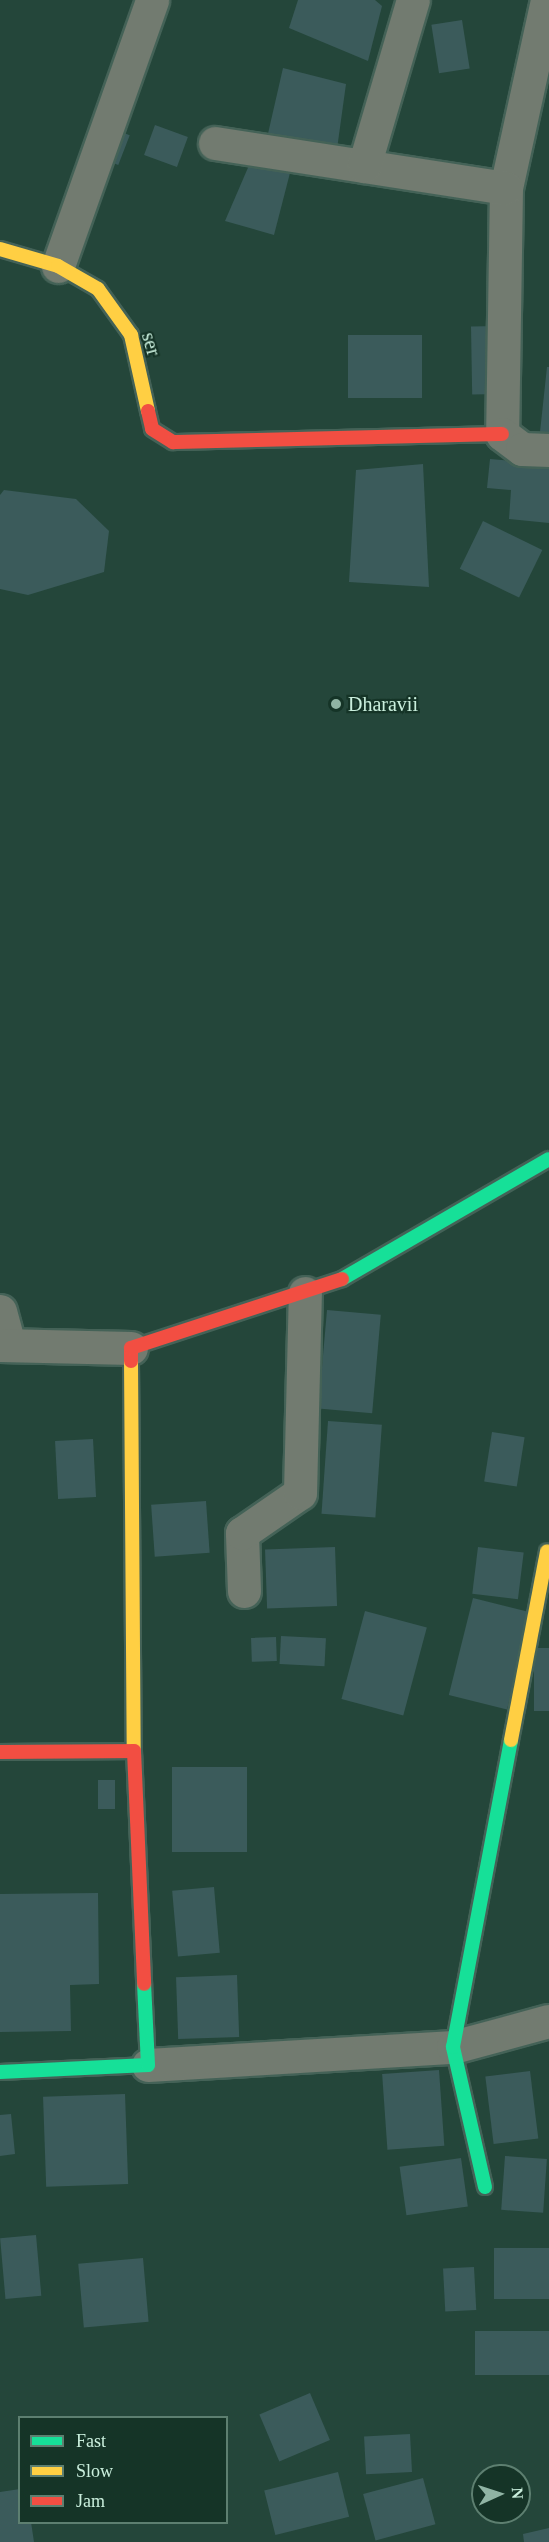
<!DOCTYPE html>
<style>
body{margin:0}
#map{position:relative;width:549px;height:2542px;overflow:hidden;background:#24463a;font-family:"Times New Roman",serif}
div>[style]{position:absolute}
.building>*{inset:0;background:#3b5b5b;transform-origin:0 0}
.roads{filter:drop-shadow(2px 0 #446257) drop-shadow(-2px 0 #446257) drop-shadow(0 2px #446257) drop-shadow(0 -2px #446257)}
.street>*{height:33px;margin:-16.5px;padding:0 16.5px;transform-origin:16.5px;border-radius:16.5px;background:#727b70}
.fast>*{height:14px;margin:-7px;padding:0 7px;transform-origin:7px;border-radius:7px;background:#16e098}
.slow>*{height:14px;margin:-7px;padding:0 7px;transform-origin:7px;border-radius:7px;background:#ffcf43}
.jam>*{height:14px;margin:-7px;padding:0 7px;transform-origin:7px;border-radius:7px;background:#f24e42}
.dots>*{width:16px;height:16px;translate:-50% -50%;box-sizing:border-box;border:3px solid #153427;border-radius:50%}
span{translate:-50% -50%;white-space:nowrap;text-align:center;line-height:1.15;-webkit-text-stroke:4.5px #153427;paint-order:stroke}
.street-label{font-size:20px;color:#caefdd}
.poi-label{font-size:20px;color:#caefdd}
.left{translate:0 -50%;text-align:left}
.legend{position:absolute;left:18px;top:2416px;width:210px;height:108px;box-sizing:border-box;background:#153427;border:2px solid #5d7f70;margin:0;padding:8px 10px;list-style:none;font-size:18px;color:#caefdd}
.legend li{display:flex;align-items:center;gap:12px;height:30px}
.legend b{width:30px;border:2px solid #5d7f70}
.north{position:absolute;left:471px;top:2464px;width:60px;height:60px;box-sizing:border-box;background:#153427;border:2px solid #5d7f70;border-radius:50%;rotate:87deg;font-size:16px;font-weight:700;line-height:24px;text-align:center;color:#caefdd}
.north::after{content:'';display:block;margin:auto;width:21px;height:27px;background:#90b4a4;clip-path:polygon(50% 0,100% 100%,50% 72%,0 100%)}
</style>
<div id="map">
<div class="building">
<div style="clip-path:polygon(298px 0,375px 0,382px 6px,368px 61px,289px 28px)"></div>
<div style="left:462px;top:20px;width:49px;height:31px;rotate:81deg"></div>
<div style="clip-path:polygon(283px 68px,346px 84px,337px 149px,267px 138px)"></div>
<div style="left:98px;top:123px;width:34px;height:32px;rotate:21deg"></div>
<div style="left:155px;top:125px;width:35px;height:32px;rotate:20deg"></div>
<div style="clip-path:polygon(250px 163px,291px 169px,274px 235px,225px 221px)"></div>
<div style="left:498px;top:326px;width:68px;height:27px;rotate:89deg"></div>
<div style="left:348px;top:335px;width:74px;height:63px"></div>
<div style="clip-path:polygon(547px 367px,549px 367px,549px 433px,540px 432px)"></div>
<div style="clip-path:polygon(490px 459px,549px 464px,549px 523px,509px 519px,511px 490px,487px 488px)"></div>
<div style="clip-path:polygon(423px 464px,429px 587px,349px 582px,356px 470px)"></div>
<div style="clip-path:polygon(4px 490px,76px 499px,109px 531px,104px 572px,28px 595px,0 589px,0 495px)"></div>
<div style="left:483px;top:521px;width:66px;height:53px;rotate:26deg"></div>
<div style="left:327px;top:1310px;width:54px;height:99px;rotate:5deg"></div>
<div style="left:328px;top:1421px;width:54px;height:93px;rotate:4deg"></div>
<div style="left:492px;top:1432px;width:33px;height:50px;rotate:9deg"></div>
<div style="left:93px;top:1439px;width:58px;height:38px;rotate:87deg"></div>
<div style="left:206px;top:1501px;width:52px;height:55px;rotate:86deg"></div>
<div style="left:335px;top:1547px;width:59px;height:70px;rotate:88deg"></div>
<div style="left:478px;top:1547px;width:46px;height:47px;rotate:7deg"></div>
<div style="left:473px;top:1598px;width:60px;height:100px;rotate:14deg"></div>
<div style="left:365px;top:1611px;width:64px;height:91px;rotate:15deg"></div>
<div style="left:281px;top:1636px;width:45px;height:28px;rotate:3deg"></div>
<div style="left:276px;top:1637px;width:24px;height:25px;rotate:88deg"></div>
<div style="left:534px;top:1648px;width:15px;height:63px"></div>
<div style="left:172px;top:1767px;width:75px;height:85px"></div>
<div style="left:115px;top:1780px;width:29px;height:17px;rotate:90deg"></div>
<div style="left:214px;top:1887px;width:66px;height:42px;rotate:85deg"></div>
<div style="clip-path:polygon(98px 1893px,99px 1984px,70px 1985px,71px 2031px,0 2032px,0 1894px)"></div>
<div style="left:237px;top:1975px;width:62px;height:61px;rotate:88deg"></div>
<div style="left:439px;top:2070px;width:76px;height:57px;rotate:86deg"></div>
<div style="left:530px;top:2071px;width:68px;height:45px;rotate:83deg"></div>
<div style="left:125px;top:2094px;width:90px;height:82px;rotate:88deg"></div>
<div style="clip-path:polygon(11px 2114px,15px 2154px,0 2156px,0 2115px)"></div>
<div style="left:505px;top:2156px;width:42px;height:54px;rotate:4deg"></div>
<div style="left:461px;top:2158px;width:49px;height:62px;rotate:82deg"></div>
<div style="left:36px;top:2235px;width:61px;height:36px;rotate:85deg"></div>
<div style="left:549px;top:2248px;width:51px;height:55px;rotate:90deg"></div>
<div style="left:143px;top:2258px;width:64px;height:65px;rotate:85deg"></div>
<div style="left:474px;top:2267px;width:43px;height:31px;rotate:87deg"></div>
<div style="left:549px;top:2331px;width:44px;height:74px;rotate:90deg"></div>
<div style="left:310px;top:2393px;width:51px;height:55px;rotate:67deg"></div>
<div style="left:410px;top:2434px;width:38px;height:46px;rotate:87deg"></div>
<div style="left:338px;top:2472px;width:46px;height:76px;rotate:76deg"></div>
<div style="left:423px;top:2478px;width:48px;height:62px;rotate:75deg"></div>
<div style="clip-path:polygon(20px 2489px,20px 2522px,31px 2522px,34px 2542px,0 2542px,0 2492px)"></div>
<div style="clip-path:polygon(549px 2528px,549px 2542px,524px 2542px,523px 2534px)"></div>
</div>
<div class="roads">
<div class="street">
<div style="left:547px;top:0;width:192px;rotate:102.3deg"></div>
<div style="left:506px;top:188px;width:246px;rotate:90.9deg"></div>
<div style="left:502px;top:434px;width:25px;rotate:37deg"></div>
<div style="left:522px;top:449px;width:27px;rotate:2deg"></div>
<div style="left:215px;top:143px;width:294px;rotate:8.8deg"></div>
<div style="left:364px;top:166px;width:173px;rotate:-73.6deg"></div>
<div style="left:58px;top:266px;width:282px;rotate:-70.5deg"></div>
<div style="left:0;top:1311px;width:35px;rotate:75deg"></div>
<div style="left:0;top:1345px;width:131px;rotate:1.3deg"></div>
<div style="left:244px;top:1591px;width:58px;rotate:-92deg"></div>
<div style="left:242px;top:1533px;width:70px;rotate:-34.6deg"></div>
<div style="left:300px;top:1493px;width:200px;rotate:-88.6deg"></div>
<div style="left:148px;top:2065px;width:306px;rotate:-3.4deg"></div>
<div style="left:453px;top:2047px;width:99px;rotate:-15.2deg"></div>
</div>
<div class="fast">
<div style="left:342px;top:1279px;width:239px;rotate:-30.1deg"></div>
<div style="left:0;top:2072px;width:148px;rotate:-2.7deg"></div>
<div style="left:148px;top:2065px;width:81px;rotate:-92.8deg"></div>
<div style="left:485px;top:2187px;width:144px;rotate:-102.9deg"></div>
<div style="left:453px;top:2047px;width:312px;rotate:-79.3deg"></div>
</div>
<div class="slow">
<div style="left:0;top:249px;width:60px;rotate:16.3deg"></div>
<div style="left:58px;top:266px;width:46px;rotate:29.9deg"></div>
<div style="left:98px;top:289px;width:57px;rotate:54.3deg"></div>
<div style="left:131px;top:335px;width:78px;rotate:77.4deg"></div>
<div style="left:131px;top:1361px;width:390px;rotate:89.6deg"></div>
<div style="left:511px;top:1740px;width:192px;rotate:-79.2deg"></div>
</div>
<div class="jam">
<div style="left:148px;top:411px;width:18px;rotate:77deg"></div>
<div style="left:152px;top:429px;width:25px;rotate:32deg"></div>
<div style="left:173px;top:442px;width:329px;rotate:-1.4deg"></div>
<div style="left:131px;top:1361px;width:13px;rotate:-90deg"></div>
<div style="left:131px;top:1348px;width:222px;rotate:-18.1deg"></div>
<div style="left:0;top:1752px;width:134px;rotate:-0.4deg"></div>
<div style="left:134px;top:1751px;width:233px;rotate:87.5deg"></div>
</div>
</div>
<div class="dots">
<div style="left:336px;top:704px;background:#90b4a4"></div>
</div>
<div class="street-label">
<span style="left:151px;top:344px;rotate:74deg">ser</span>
</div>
<div class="poi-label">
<span class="left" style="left:348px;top:704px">Dharavii</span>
</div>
<ul class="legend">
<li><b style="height:8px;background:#16e098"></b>Fast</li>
<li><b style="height:8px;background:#ffcf43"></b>Slow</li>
<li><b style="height:8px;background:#f24e42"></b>Jam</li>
</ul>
<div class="north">N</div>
</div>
